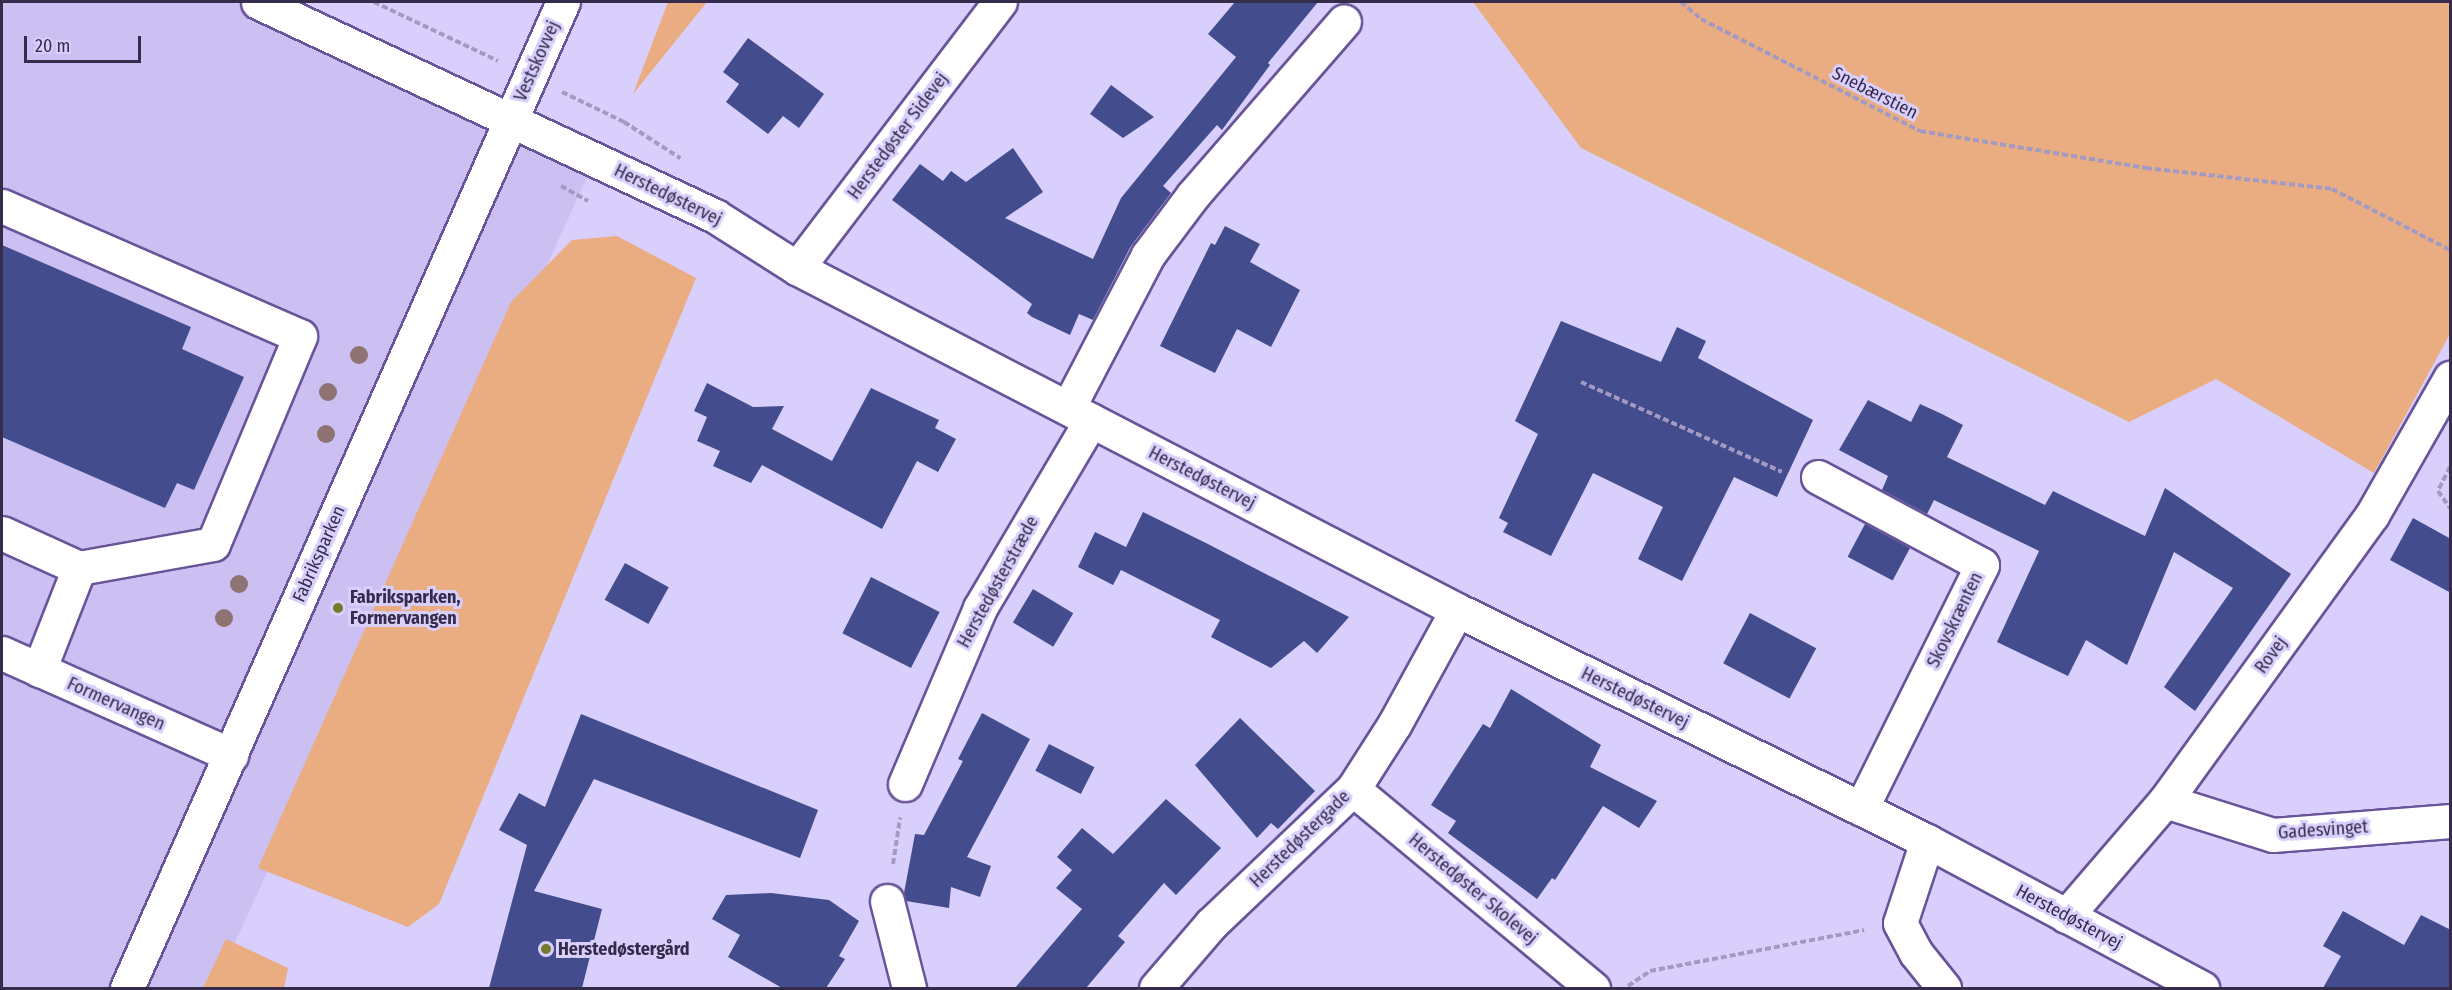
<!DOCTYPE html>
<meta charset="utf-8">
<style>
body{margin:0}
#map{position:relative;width:2452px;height:990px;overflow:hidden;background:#d9cffd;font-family:"Fira Sans Condensed",sans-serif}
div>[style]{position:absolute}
.built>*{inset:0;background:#ccc0f2}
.green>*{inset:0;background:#eaac81}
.building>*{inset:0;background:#434c8d;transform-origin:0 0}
.path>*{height:4px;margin-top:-2px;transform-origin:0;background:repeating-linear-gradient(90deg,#a39ac3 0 6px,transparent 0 9px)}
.roads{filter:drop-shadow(2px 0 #685498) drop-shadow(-2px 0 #685498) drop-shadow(0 2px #685498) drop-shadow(0 -2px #685498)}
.minor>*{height:33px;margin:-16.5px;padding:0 16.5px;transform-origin:16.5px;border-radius:16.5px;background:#fff}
.trees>*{width:18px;height:18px;margin:-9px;border-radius:50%;background:#8f7372}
.dots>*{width:16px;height:16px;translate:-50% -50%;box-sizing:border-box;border:3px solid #d9cffd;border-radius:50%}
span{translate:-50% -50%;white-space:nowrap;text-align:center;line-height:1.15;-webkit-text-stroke:6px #d9cffd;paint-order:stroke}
.street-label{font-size:18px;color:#342c4a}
.poi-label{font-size:18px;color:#342c4a;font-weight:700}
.left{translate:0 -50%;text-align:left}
.frame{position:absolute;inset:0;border:3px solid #342c4a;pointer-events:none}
.scale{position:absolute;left:24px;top:36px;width:117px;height:27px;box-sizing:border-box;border:3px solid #342c4a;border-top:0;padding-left:8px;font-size:18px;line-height:21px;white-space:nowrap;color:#342c4a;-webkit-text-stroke:4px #d9cffd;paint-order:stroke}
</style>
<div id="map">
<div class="built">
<div style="clip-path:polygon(2px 2px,294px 2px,603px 143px,214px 988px,2px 988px)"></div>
</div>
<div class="green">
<div style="clip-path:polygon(668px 2px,707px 2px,633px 94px)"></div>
<div style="clip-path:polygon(1473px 2px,2450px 2px,2450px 334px,2374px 473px,2216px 379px,2129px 422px,1581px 148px)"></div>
<div style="clip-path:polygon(617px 236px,696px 278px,439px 904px,408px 927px,258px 868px,511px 302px,572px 240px)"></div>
<div style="clip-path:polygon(226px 939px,288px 968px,284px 988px,203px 988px)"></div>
</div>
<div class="building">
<div style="clip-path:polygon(1235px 2px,1318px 2px,1268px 63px,1270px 65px,1222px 130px,1217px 125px,1163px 186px,1171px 193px,1131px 246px,1093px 320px,1079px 314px,1070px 335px,1032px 317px,1027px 313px,1032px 304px,892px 200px,920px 164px,943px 181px,951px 171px,966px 182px,1013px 148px,1043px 192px,1005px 218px,1093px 259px,1121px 198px,1236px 57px,1208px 34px)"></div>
<div style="clip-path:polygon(748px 38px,824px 94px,799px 128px,783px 116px,768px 134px,726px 102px,739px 84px,723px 72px)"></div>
<div style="clip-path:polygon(1111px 85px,1154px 117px,1123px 138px,1090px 114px)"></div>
<div style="clip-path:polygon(1225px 226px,1260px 244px,1250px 262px,1300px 290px,1271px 347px,1237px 329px,1215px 373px,1160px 346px,1211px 243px,1215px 245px)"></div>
<div style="clip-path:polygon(2px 245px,191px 327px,182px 349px,244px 377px,194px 490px,177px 483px,165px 508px,2px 437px)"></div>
<div style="clip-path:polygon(1561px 321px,1661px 362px,1677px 327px,1706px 341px,1698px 358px,1813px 420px,1777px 497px,1734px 477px,1682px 581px,1638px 559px,1663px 507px,1593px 473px,1551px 556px,1503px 532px,1508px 523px,1499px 518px,1538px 434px,1515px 421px)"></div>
<div style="clip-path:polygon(707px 383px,753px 407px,784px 406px,772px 429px,832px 461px,871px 388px,939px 420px,935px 428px,956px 439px,938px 472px,917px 461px,882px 529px,762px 465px,751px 483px,713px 466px,720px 451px,697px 441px,707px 417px,694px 411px)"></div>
<div style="clip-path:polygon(1868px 400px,1911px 422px,1920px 404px,1942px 414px,1963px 425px,1947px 457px,2045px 505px,2053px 491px,2145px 536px,2165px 488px,2291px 574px,2195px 711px,2164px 687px,2233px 588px,2174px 552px,2127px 665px,2086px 640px,2068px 676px,1997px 642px,2039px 551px,1934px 500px,1927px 514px,1882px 490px,1888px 476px,1839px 450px)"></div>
<div style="clip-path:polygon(1143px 512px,1206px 543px,1349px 617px,1317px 653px,1304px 641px,1271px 668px,1211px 637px,1220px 620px,1121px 570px,1113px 585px,1078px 567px,1095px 532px,1126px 547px)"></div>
<div style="clip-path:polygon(2413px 518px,2451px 539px,2451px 593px,2390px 560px)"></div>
<div style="left:1865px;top:524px;width:51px;height:37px;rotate:28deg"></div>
<div style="left:625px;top:563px;width:50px;height:42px;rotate:29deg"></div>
<div style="left:871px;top:577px;width:77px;height:63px;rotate:27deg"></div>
<div style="left:1033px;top:589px;width:47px;height:39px;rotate:31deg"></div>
<div style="left:1750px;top:613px;width:75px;height:57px;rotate:28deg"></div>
<div style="clip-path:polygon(1511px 689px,1601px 745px,1590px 767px,1657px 801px,1639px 828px,1603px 806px,1555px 880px,1552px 878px,1537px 899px,1448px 833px,1456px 821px,1431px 805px,1483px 724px,1490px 728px)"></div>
<div style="clip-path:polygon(982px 713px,1030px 739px,967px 857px,991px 866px,980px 897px,951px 887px,949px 908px,906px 901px,904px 893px,915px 834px,924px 835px,963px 761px,958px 759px)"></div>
<div style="clip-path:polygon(581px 714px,818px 810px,800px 858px,594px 779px,534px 891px,602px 909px,582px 988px,489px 988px,527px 845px,499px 830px,519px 793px,545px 807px)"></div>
<div style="clip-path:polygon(1240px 718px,1315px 791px,1278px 829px,1271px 823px,1257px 838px,1195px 765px)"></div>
<div style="left:1049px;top:744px;width:51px;height:30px;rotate:27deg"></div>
<div style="clip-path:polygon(1166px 799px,1221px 848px,1176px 895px,1164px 883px,1118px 936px,1125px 942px,1086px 988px,1015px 988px,1082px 909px,1056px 888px,1072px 870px,1057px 857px,1082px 828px,1113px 854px)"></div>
<div style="clip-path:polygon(771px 893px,829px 900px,859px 921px,839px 956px,845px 959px,826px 988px,782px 988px,728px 957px,740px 935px,712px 919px,726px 895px)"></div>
<div style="clip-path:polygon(2343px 911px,2404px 945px,2421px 915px,2451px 930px,2451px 988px,2323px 988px,2341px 956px,2323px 946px)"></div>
</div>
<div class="path">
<div style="left:374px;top:2px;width:137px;rotate:25.4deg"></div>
<div style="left:1681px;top:2px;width:26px;rotate:40deg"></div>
<div style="left:1701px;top:19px;width:246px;rotate:27.1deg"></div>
<div style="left:1920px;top:131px;width:229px;rotate:9.3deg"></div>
<div style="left:2146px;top:168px;width:187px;rotate:6.4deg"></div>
<div style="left:2332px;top:189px;width:133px;rotate:27.3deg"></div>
<div style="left:562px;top:92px;width:69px;rotate:25.8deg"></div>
<div style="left:624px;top:122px;width:67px;rotate:32.7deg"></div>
<div style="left:561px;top:186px;width:31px;rotate:29deg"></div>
<div style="left:1581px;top:382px;width:220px;rotate:24.1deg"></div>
<div style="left:2450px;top:467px;width:27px;rotate:117deg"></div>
<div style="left:2438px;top:491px;width:21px;rotate:55deg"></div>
<div style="left:893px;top:864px;width:47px;rotate:-81.3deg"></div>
<div style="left:1628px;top:986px;width:27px;rotate:-34deg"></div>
<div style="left:1650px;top:971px;width:218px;rotate:-10.8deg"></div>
</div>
<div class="roads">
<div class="minor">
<div style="left:258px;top:2px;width:505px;rotate:25.09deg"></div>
<div style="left:715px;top:216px;width:97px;rotate:32.4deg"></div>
<div style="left:797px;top:268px;width:743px;rotate:27.39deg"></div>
<div style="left:1457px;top:610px;width:524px;rotate:26.17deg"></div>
<div style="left:1927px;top:841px;width:312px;rotate:28.1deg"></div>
<div style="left:2px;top:206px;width:325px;rotate:23.6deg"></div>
<div style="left:300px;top:336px;width:225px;rotate:112.7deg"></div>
<div style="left:213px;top:544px;width:136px;rotate:169.8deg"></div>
<div style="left:79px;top:568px;width:85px;rotate:-155.6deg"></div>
<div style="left:797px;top:268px;width:335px;rotate:-52.7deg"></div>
<div style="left:1068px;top:408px;width:173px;rotate:-62.4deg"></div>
<div style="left:1148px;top:255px;width:75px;rotate:-53.1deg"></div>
<div style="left:1193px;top:195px;width:230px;rotate:-49deg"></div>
<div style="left:1818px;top:477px;width:186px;rotate:28.2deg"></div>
<div style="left:1982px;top:565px;width:272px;rotate:116.4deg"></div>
<div style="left:2px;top:653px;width:251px;rotate:24deg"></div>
<div style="left:39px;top:670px;width:110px;rotate:-68.6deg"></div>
<div style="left:905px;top:784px;width:191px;rotate:-66.9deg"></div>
<div style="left:980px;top:608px;width:218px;rotate:-59.4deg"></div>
<div style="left:1353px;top:789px;width:312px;rotate:39.7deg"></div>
<div style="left:2165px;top:801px;width:113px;rotate:17.5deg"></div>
<div style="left:2273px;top:835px;width:178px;rotate:-4.5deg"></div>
<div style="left:1927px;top:841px;width:86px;rotate:108.2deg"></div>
<div style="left:1900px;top:923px;width:34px;rotate:62deg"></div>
<div style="left:1916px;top:953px;width:45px;rotate:51.3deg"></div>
<div style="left:887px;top:901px;width:90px;rotate:75.8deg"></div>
<div style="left:2066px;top:916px;width:152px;rotate:-49.3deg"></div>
<div style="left:2165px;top:801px;width:353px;rotate:-54.1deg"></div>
<div style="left:2372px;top:515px;width:158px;rotate:-60.3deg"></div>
<div style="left:127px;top:988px;width:1078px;rotate:-66.15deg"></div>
<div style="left:1156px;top:988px;width:84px;rotate:-49.3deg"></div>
<div style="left:1211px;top:924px;width:196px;rotate:-43.6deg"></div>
<div style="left:1353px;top:789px;width:76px;rotate:-57.4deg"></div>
<div style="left:1394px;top:725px;width:131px;rotate:-61.3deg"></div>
</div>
</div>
<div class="trees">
<div style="left:359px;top:355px"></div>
<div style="left:328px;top:392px"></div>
<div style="left:326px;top:434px"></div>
<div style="left:239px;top:584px"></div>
<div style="left:224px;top:618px"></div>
</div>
<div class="dots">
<div style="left:338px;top:608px;background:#737c28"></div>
<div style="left:546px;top:949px;background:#737c28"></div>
</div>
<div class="street-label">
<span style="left:537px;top:61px;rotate:-66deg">Vestskovvej</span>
<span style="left:1875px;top:93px;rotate:27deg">Snebærstien</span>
<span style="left:898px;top:136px;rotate:-53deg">Herstedøster Sidevej</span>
<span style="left:668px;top:195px;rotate:26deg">Herstedøstervej</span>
<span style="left:1202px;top:478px;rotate:27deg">Herstedøstervej</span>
<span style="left:319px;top:554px;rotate:-66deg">Fabriksparken</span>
<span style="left:998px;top:582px;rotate:-61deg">Herstedøsterstræde</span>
<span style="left:1955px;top:620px;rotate:-64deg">Skovskrænten</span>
<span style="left:2271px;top:655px;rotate:-54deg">Rovej</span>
<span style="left:1635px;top:698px;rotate:26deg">Herstedøstervej</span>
<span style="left:116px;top:704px;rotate:24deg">Formervangen</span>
<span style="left:2323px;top:830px;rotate:-4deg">Gadesvinget</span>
<span style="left:1300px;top:839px;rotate:-44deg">Herstedøstergade</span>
<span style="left:1473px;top:889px;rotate:40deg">Herstedøster Skolevej</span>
<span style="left:2069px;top:917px;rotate:28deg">Herstedøstervej</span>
</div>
<div class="poi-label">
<span class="left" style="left:350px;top:608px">Fabriksparken,<br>Formervangen</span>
<span class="left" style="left:558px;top:949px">Herstedøstergård</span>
</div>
<div class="frame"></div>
<div class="scale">20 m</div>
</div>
